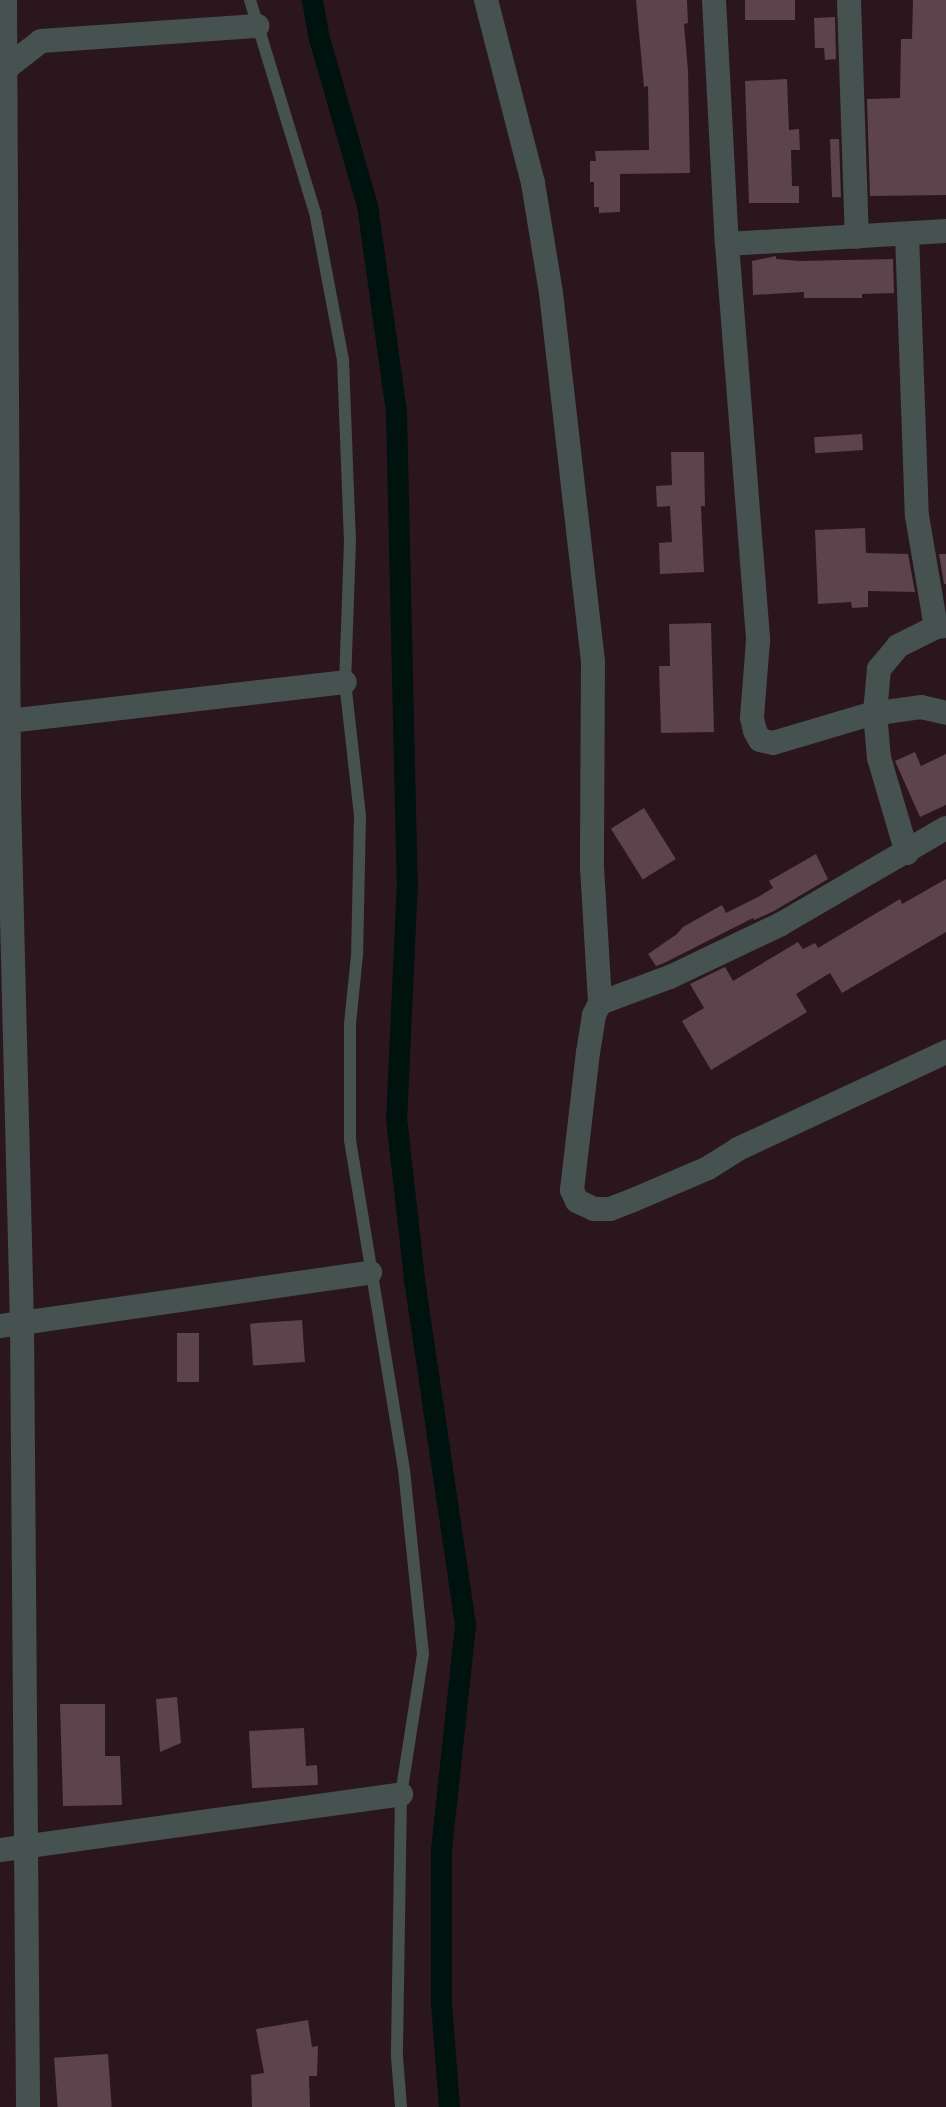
<!DOCTYPE html>
<style>
body{margin:0}
#map{position:relative;width:946px;height:2107px;overflow:hidden;background:#2b161e;font-family:"Sofia Sans Condensed",sans-serif}
div>[style]{position:absolute}
.canal>*{height:21px;margin:-10.5px;padding:0 10.5px;transform-origin:10.5px;border-radius:10.5px;background:#00120e}
.building>*{inset:0;background:#5c434c;transform-origin:0 0}
.lane>*{height:12px;margin:-6px;padding:0 6px;transform-origin:6px;border-radius:6px;background:#45524f}
.street>*{height:24px;margin:-12px;padding:0 12px;transform-origin:12px;border-radius:12px;background:#45524f}
span{translate:-50% -50%;white-space:nowrap;text-align:center;line-height:1.15;-webkit-text-stroke:5px #210c15;paint-order:stroke}
</style>
<div id="map">
<div class="canal">
<div style="left:312px;top:0;width:39px;rotate:80deg"></div>
<div style="left:319px;top:38px;width:174px;rotate:74deg"></div>
<div style="left:367px;top:205px;width:208px;rotate:82deg"></div>
<div style="left:396px;top:411px;width:469px;rotate:88.7deg"></div>
<div style="left:407px;top:880px;width:238px;rotate:92.6deg"></div>
<div style="left:396px;top:1118px;width:162px;rotate:83.6deg"></div>
<div style="left:414px;top:1279px;width:350px;rotate:81.6deg"></div>
<div style="left:465px;top:1625px;width:227px;rotate:96.1deg"></div>
<div style="left:441px;top:1851px;width:152px;rotate:90deg"></div>
<div style="left:441px;top:2003px;width:104px;rotate:85.6deg"></div>
</div>
<div class="building">
<div style="clip-path:polygon(636px 0,687px 0,688px 23px,684px 24px,688px 71px,690px 173px,620px 174px,620px 212px,599px 213px,599px 207px,594px 207px,594px 182px,590px 182px,590px 161px,596px 161px,595px 151px,649px 150px,648px 86px,644px 87px)"></div>
<div style="left:745px;top:0;width:50px;height:20px"></div>
<div style="clip-path:polygon(913px 0,946px 0,946px 195px,870px 196px,867px 99px,900px 98px,901px 39px,912px 39px)"></div>
<div style="clip-path:polygon(835px 17px,836px 59px,825px 60px,824px 48px,815px 48px,814px 18px)"></div>
<div style="clip-path:polygon(787px 79px,789px 130px,799px 129px,800px 150px,791px 150px,792px 186px,799px 186px,799px 203px,749px 203px,745px 81px)"></div>
<div style="left:839px;top:139px;width:58px;height:9px;rotate:88deg"></div>
<div style="clip-path:polygon(776px 256px,776px 259px,800px 261px,893px 259px,894px 293px,862px 294px,862px 298px,804px 298px,804px 292px,753px 295px,752px 261px)"></div>
<div style="left:862px;top:434px;width:16px;height:48px;rotate:86deg"></div>
<div style="clip-path:polygon(671px 452px,704px 452px,705px 506px,701px 506px,704px 572px,660px 574px,659px 543px,672px 542px,670px 506px,657px 507px,656px 486px,672px 485px)"></div>
<div style="clip-path:polygon(865px 528px,866px 553px,908px 554px,915px 592px,868px 591px,868px 607px,852px 608px,851px 602px,818px 604px,815px 530px)"></div>
<div style="clip-path:polygon(939px 554px,946px 554px,946px 584px,944px 584px)"></div>
<div style="clip-path:polygon(711px 623px,714px 732px,661px 733px,659px 666px,670px 666px,669px 624px)"></div>
<div style="clip-path:polygon(915px 752px,921px 766px,946px 754px,946px 805px,920px 817px,895px 761px)"></div>
<div style="left:644px;top:808px;width:60px;height:39px;rotate:58deg"></div>
<div style="clip-path:polygon(816px 854px,828px 879px,774px 911px,754px 920px,753px 918px,664px 963px,656px 966px,648px 954px,677px 934px,683px 927px,722px 905px,726px 913px,758px 897px,773px 888px,769px 881px)"></div>
<div style="clip-path:polygon(946px 879px,946px 932px,842px 993px,830px 973px,796px 994px,807px 1012px,711px 1070px,682px 1021px,704px 1008px,690px 984px,725px 967px,733px 981px,798px 942px,803px 949px,815px 943px,818px 948px,900px 899px,902px 904px)"></div>
<div style="left:302px;top:1320px;width:42px;height:52px;rotate:86deg"></div>
<div style="left:177px;top:1333px;width:22px;height:49px"></div>
<div style="clip-path:polygon(177px 1697px,181px 1743px,160px 1752px,156px 1699px)"></div>
<div style="clip-path:polygon(60px 1704px,105px 1704px,105px 1756px,120px 1756px,122px 1805px,63px 1806px)"></div>
<div style="clip-path:polygon(304px 1728px,306px 1766px,317px 1765px,318px 1785px,252px 1788px,249px 1731px)"></div>
<div style="clip-path:polygon(308px 2020px,312px 2047px,318px 2046px,317px 2076px,309px 2076px,310px 2107px,252px 2107px,251px 2075px,264px 2073px,256px 2029px)"></div>
<div style="left:108px;top:2054px;width:53px;height:54px;rotate:86deg"></div>
</div>
<div class="lane">
<div style="left:250px;top:0;width:222px;rotate:73deg"></div>
<div style="left:315px;top:212px;width:151px;rotate:79.3deg"></div>
<div style="left:343px;top:360px;width:181px;rotate:87.8deg"></div>
<div style="left:350px;top:541px;width:141px;rotate:92deg"></div>
<div style="left:345px;top:682px;width:135px;rotate:83.6deg"></div>
<div style="left:360px;top:816px;width:139px;rotate:91.2deg"></div>
<div style="left:357px;top:955px;width:69px;rotate:95.8deg"></div>
<div style="left:350px;top:1024px;width:116px;rotate:90deg"></div>
<div style="left:350px;top:1140px;width:334px;rotate:80.7deg"></div>
<div style="left:404px;top:1470px;width:185px;rotate:84.1deg"></div>
<div style="left:423px;top:1654px;width:142px;rotate:98.9deg"></div>
<div style="left:401px;top:1794px;width:263px;rotate:90.9deg"></div>
<div style="left:397px;top:2057px;width:50px;rotate:85.4deg"></div>
</div>
<div class="street">
<div style="left:5px;top:0;width:796px;rotate:89.71deg"></div>
<div style="left:9px;top:796px;width:527px;rotate:88.59deg"></div>
<div style="left:22px;top:1323px;width:784px;rotate:89.56deg"></div>
<div style="left:486px;top:0;width:189px;rotate:75.6deg"></div>
<div style="left:533px;top:183px;width:111px;rotate:80.7deg"></div>
<div style="left:551px;top:293px;width:370px;rotate:83.5deg"></div>
<div style="left:593px;top:661px;width:206px;rotate:90.3deg"></div>
<div style="left:592px;top:867px;width:136px;rotate:86.6deg"></div>
<div style="left:600px;top:1003px;width:13px;rotate:117deg"></div>
<div style="left:594px;top:1015px;width:37px;rotate:99deg"></div>
<div style="left:588px;top:1052px;width:139px;rotate:96.6deg"></div>
<div style="left:572px;top:1190px;width:12px;rotate:66deg"></div>
<div style="left:577px;top:1201px;width:19px;rotate:25deg"></div>
<div style="left:594px;top:1209px;width:16px"></div>
<div style="left:610px;top:1209px;width:22px;rotate:-21deg"></div>
<div style="left:631px;top:1201px;width:84px;rotate:-23.2deg"></div>
<div style="left:708px;top:1168px;width:36px;rotate:-32deg"></div>
<div style="left:738px;top:1149px;width:230px;rotate:-25deg"></div>
<div style="left:714px;top:0;width:244px;rotate:87deg"></div>
<div style="left:727px;top:244px;width:219px;rotate:-3.4deg"></div>
<div style="left:849px;top:0;width:237px;rotate:88.1deg"></div>
<div style="left:0;top:73px;width:52px;rotate:-38deg"></div>
<div style="left:41px;top:41px;width:217px;rotate:-4deg"></div>
<div style="left:907px;top:234px;width:282px;rotate:88deg"></div>
<div style="left:917px;top:516px;width:113px;rotate:80.3deg"></div>
<div style="left:727px;top:244px;width:398px;rotate:85.5deg"></div>
<div style="left:758px;top:641px;width:77px;rotate:94.5deg"></div>
<div style="left:752px;top:718px;width:13px;rotate:77deg"></div>
<div style="left:755px;top:731px;width:10px;rotate:61deg"></div>
<div style="left:760px;top:740px;width:13px;rotate:13deg"></div>
<div style="left:773px;top:743px;width:102px;rotate:-16.5deg"></div>
<div style="left:871px;top:714px;width:50px;rotate:-8deg"></div>
<div style="left:921px;top:707px;width:26px;rotate:13deg"></div>
<div style="left:9px;top:721px;width:338px;rotate:-6.6deg"></div>
<div style="left:907px;top:853px;width:99px;rotate:-106.4deg"></div>
<div style="left:879px;top:758px;width:45px;rotate:-95.1deg"></div>
<div style="left:875px;top:713px;width:44px;rotate:-84.8deg"></div>
<div style="left:879px;top:669px;width:30px;rotate:-50deg"></div>
<div style="left:898px;top:646px;width:42px;rotate:-26.6deg"></div>
<div style="left:936px;top:627px;width:10px;rotate:-6deg"></div>
<div style="left:600px;top:1003px;width:75px;rotate:-20.4deg"></div>
<div style="left:670px;top:977px;width:123px;rotate:-25.5deg"></div>
<div style="left:781px;top:924px;width:191px;rotate:-30.2deg"></div>
<div style="left:0;top:1326px;width:374px;rotate:-8.2deg"></div>
<div style="left:0;top:1850px;width:405px;rotate:-7.9deg"></div>
</div>
</div>
